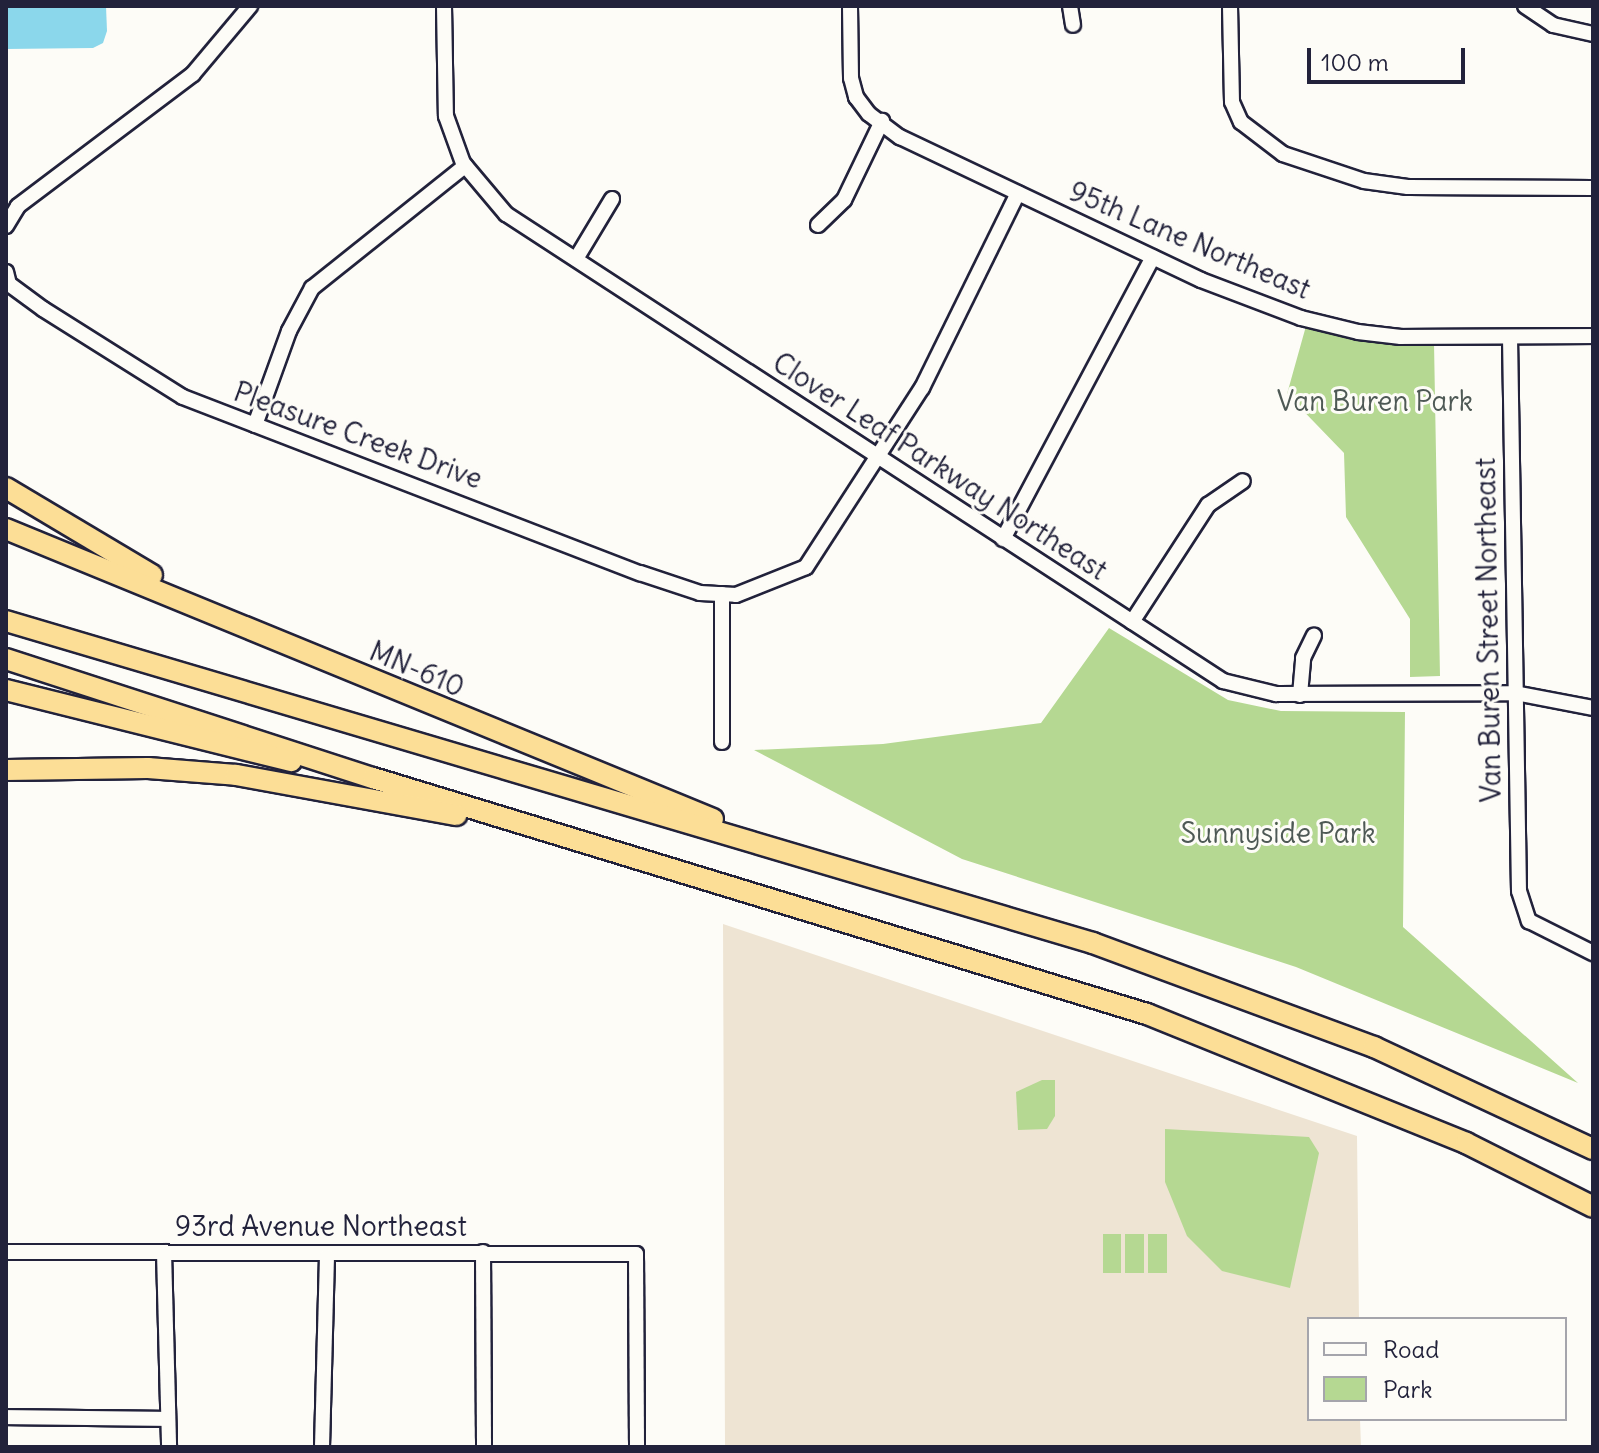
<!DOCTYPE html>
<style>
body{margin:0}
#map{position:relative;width:1599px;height:1453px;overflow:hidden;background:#fdfcf7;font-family:Delius,sans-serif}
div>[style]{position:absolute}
.built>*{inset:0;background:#eee4d3}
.green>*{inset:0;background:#b5d892;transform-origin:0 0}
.water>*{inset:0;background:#8bd7eb}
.roads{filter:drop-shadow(2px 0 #22223b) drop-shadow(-2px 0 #22223b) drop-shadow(0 2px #22223b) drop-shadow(0 -2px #22223b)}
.minor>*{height:14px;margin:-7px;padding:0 7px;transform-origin:7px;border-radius:7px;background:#fdfcf7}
.highway>*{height:20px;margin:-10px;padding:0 10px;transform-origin:10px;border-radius:10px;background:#fcde96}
span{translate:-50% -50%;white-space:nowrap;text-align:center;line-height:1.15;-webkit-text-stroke:6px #fdfcf7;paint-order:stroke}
.street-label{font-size:28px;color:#22223b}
.park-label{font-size:28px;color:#4e5955}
.frame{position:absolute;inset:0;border:8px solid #22223b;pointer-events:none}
.legend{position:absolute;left:1307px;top:1317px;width:260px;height:104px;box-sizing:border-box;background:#fdfcf7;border:2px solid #a5a5ac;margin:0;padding:10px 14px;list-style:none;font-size:24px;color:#22223b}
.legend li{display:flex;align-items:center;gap:16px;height:40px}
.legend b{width:40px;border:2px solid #a5a5ac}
.scale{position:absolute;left:1307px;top:48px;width:158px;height:36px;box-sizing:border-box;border:4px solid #22223b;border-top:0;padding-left:10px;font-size:24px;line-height:28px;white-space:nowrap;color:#22223b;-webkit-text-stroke:6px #fdfcf7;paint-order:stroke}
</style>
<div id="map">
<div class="built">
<div style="clip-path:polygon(723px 924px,1357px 1136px,1359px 1319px,1309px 1319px,1309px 1419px,1360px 1419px,1361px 1447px,725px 1447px)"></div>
</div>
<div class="green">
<div style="clip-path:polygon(1306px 326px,1379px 340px,1434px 343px,1440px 676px,1410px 677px,1410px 619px,1346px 517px,1344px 453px,1287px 394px)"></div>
<div style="clip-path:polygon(1109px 628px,1228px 700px,1281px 711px,1405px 712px,1403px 927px,1578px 1083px,1296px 967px,962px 859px,754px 750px,883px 744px,1041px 723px)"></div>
<div style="clip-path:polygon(1042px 1080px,1055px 1080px,1055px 1116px,1047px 1129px,1018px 1130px,1016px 1092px)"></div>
<div style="clip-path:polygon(1165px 1129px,1309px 1137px,1319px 1153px,1290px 1288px,1222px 1271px,1187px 1236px,1165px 1182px)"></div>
<div style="left:1103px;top:1234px;width:18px;height:39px"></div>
<div style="left:1144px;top:1234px;width:39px;height:19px;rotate:90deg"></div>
<div style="left:1148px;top:1234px;width:19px;height:39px"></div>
</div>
<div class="water">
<div style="clip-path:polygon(6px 6px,106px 6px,107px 31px,103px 43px,93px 48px,6px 49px)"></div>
</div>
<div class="roads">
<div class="minor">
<div style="left:444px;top:6px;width:110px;rotate:89deg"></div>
<div style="left:446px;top:116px;width:50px;rotate:70.1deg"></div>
<div style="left:463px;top:163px;width:67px;rotate:49.9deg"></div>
<div style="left:506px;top:214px;width:856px;rotate:33.08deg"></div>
<div style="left:1223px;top:681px;width:55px;rotate:13.8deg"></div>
<div style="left:1276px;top:694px;width:239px;rotate:-0.2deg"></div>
<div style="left:1515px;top:693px;width:79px;rotate:10.9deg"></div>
<div style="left:850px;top:6px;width:72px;rotate:89.2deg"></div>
<div style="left:851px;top:78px;width:20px;rotate:75deg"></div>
<div style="left:856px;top:97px;width:21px;rotate:53deg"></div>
<div style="left:869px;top:114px;width:39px;rotate:37deg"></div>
<div style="left:900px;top:137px;width:333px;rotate:25.4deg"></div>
<div style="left:1201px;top:280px;width:107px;rotate:20.8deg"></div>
<div style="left:1301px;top:318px;width:59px;rotate:13.8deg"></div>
<div style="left:1358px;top:332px;width:43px;rotate:6.6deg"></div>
<div style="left:1401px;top:337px;width:192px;rotate:-0.3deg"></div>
<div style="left:1070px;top:6px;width:19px;rotate:81deg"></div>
<div style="left:1230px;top:6px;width:96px;rotate:88.8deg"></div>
<div style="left:1232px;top:102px;width:22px;rotate:66deg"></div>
<div style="left:1241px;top:122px;width:53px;rotate:37.3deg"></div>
<div style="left:1283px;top:154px;width:85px;rotate:18.4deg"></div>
<div style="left:1364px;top:181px;width:44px;rotate:7.8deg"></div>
<div style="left:1408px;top:187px;width:185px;rotate:0.3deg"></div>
<div style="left:1525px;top:6px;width:34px;rotate:34deg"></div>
<div style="left:1553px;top:25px;width:41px;rotate:12.7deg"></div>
<div style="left:818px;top:225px;width:36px;rotate:-44deg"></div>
<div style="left:844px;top:200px;width:88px;rotate:-64.3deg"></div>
<div style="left:6px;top:226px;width:23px;rotate:-59deg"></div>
<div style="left:18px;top:206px;width:219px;rotate:-37deg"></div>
<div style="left:193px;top:74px;width:89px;rotate:-50deg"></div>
<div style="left:576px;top:259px;width:70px;rotate:-59deg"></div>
<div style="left:6px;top:272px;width:12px;rotate:76deg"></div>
<div style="left:9px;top:284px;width:42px;rotate:36.3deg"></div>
<div style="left:43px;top:309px;width:165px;rotate:32.2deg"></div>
<div style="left:183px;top:397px;width:490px;rotate:21.1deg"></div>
<div style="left:640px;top:573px;width:63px;rotate:18.4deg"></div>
<div style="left:700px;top:593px;width:36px;rotate:3deg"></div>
<div style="left:736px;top:595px;width:75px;rotate:-21.8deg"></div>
<div style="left:806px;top:567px;width:213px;rotate:-57.1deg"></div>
<div style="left:922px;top:388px;width:217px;rotate:-63.8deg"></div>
<div style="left:1510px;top:337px;width:554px;rotate:89.07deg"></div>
<div style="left:1519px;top:891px;width:32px;rotate:72deg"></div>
<div style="left:1529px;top:921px;width:72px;rotate:26.6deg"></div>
<div style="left:255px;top:425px;width:100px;rotate:-70.1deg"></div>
<div style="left:289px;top:331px;width:49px;rotate:-61.9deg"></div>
<div style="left:312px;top:288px;width:196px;rotate:-38.6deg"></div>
<div style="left:1003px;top:539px;width:319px;rotate:-62deg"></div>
<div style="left:722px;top:594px;width:148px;rotate:90deg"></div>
<div style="left:1132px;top:622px;width:140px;rotate:-57deg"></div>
<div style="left:1208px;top:505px;width:42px;rotate:-34.4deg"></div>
<div style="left:1300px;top:695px;width:37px;rotate:-85deg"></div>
<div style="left:1303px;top:658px;width:25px;rotate:-64deg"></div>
<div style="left:6px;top:1252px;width:630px;rotate:0.18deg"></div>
<div style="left:636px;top:1254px;width:193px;rotate:89.7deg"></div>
<div style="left:164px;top:1252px;width:195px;rotate:88.5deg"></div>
<div style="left:483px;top:1252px;width:195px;rotate:89.7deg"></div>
<div style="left:6px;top:1417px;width:161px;rotate:0.7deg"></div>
<div style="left:322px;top:1447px;width:191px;rotate:-88.5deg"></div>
</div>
<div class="highway">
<div style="left:6px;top:488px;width:170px;rotate:30.8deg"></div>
<div style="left:6px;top:529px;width:764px;rotate:22.3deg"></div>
<div style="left:6px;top:621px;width:1134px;rotate:16.5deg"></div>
<div style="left:1093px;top:943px;width:300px;rotate:20.3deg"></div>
<div style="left:1374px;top:1047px;width:242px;rotate:25deg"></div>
<div style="left:6px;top:659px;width:386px;rotate:18deg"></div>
<div style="left:373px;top:778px;width:809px;rotate:16.96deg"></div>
<div style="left:1147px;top:1014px;width:344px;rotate:22deg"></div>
<div style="left:1466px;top:1143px;width:142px;rotate:26.7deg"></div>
<div style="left:6px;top:690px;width:294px;rotate:14deg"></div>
<div style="left:6px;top:770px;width:142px;rotate:-0.8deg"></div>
<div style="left:148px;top:768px;width:88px;rotate:4.5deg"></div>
<div style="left:236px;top:775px;width:224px;rotate:10.3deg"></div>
</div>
</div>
<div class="street-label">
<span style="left:1190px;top:240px;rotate:23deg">95th Lane Northeast</span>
<span style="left:358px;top:435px;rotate:20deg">Pleasure Creek Drive</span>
<span style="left:940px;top:466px;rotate:33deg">Clover Leaf Parkway Northeast</span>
<span style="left:1488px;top:630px;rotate:-91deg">Van Buren Street Northeast</span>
<span style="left:417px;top:669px;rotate:23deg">MN-610</span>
<span style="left:321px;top:1226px">93rd Avenue Northeast</span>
</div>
<div class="park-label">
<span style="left:1375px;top:401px">Van Buren Park</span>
<span style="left:1278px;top:833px">Sunnyside Park</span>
</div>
<div class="frame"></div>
<ul class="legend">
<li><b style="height:10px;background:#fdfcf7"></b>Road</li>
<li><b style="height:22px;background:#b5d892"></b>Park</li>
</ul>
<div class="scale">100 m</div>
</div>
